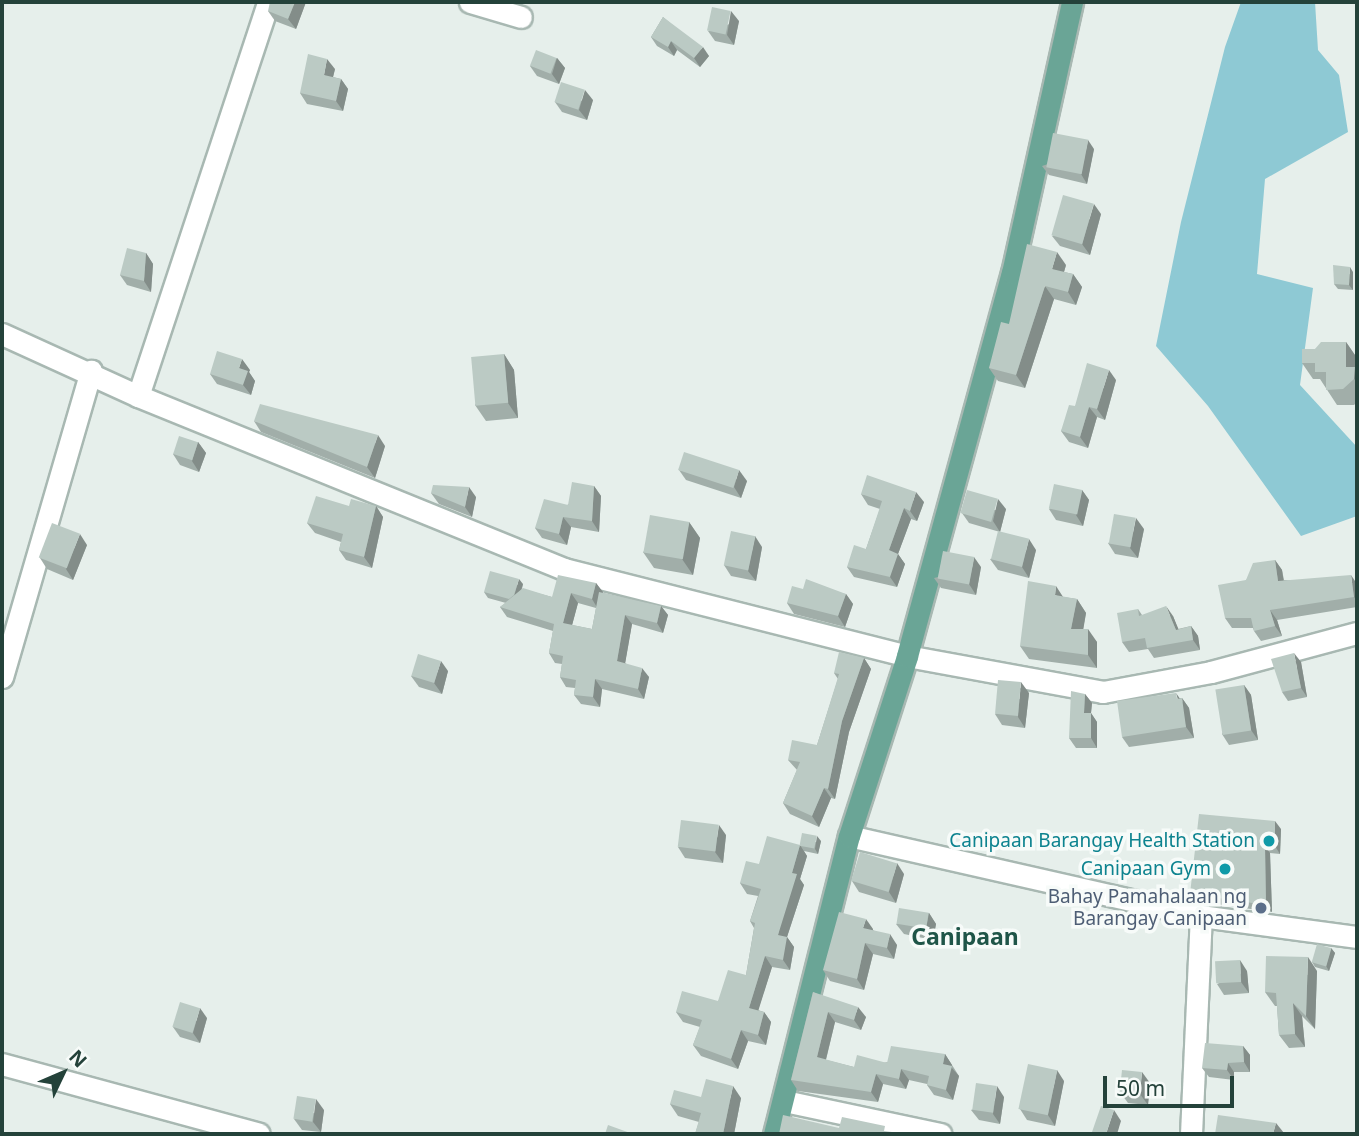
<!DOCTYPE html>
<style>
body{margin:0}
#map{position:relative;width:1359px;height:1136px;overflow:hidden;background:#e6efeb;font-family:"Noto Sans",sans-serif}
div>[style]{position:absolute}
.water>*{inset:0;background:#8ec9d4}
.roads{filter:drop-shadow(2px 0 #a8b8b2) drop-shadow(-2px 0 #a8b8b2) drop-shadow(0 2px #a8b8b2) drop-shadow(0 -2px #a8b8b2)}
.minor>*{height:21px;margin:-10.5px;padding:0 10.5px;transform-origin:10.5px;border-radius:10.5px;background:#fff}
.major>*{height:21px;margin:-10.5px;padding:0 10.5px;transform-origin:10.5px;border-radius:10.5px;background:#6aa596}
.wall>*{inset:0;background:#a1aea9}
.shaded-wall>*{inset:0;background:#838d89}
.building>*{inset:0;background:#bbcac4;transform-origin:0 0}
.dots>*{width:19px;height:19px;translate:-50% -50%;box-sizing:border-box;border:4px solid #f7fbf9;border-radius:50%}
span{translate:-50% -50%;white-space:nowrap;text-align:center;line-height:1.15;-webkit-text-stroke:7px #f7fbf9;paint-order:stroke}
.culture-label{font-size:19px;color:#0d838f}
.right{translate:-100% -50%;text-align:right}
.service-label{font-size:19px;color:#4e5e75}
.quarter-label{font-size:23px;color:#1f5548;font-weight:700}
.frame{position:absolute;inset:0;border:4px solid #24423a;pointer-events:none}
.north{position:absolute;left:28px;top:1038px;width:70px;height:70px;-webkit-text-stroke:5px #f7fbf9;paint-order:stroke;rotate:46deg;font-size:19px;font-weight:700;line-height:28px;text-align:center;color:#24423a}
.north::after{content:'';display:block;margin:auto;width:24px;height:32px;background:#24423a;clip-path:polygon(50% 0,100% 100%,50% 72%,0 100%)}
.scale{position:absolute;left:1103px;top:1076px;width:131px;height:32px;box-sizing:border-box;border:4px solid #24423a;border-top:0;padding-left:9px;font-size:21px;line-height:24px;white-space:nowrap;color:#24423a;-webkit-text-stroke:5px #f7fbf9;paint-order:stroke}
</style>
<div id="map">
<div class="water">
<div style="clip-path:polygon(1241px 2px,1315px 2px,1318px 50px,1339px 75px,1348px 132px,1265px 179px,1257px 274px,1313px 288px,1300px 385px,1357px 447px,1357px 516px,1301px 536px,1208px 406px,1156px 346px,1181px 222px,1225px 47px)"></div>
</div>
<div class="roads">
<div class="minor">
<div style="left:470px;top:2px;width:53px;rotate:16.4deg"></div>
<div style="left:2px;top:334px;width:149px;rotate:24.5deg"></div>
<div style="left:138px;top:396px;width:460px;rotate:22.1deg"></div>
<div style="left:564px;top:569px;width:354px;rotate:14.2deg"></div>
<div style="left:907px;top:656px;width:199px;rotate:10.4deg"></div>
<div style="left:1103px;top:692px;width:110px;rotate:-10.5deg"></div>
<div style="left:1211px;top:672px;width:151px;rotate:-15deg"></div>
<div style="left:138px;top:396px;width:415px;rotate:-71.7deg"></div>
<div style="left:2px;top:677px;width:319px;rotate:-73.8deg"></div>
<div style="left:849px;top:836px;width:361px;rotate:12.8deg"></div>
<div style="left:1201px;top:916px;width:157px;rotate:7.7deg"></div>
<div style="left:2px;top:1064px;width:266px;rotate:15.2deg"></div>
<div style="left:784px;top:1101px;width:160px;rotate:11.9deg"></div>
<div style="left:1191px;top:1134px;width:218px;rotate:-87.4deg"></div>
</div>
<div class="major">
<div style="left:774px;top:1134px;width:307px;rotate:-75.9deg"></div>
<div style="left:849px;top:836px;width:189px;rotate:-72.1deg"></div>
<div style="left:907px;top:656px;width:397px;rotate:-74.7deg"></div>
<div style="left:1012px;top:273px;width:278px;rotate:-77.5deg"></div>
</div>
</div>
<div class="wall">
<div style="clip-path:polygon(306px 2px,296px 29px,275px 21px,268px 11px)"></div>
<div style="clip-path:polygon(663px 17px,709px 56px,700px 67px,677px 50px,674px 56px,657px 46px,651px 37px)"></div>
<div style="clip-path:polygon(739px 21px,734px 45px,715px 41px,708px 31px)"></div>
<div style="clip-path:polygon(557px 58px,565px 68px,559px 84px,537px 76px,530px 66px)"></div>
<div style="clip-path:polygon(335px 69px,333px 77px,341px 79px,348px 89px,343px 111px,307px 104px,300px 93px)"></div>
<div style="clip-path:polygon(593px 100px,587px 120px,562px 112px,555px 102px)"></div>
<div style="clip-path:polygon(1094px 149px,1087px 184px,1049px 175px,1042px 166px)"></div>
<div style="clip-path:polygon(1101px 214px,1090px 255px,1060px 246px,1052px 236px)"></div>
<div style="clip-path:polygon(146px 253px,153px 264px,151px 292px,127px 285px,120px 275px)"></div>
<div style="clip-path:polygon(1066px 265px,1064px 272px,1073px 274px,1082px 287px,1076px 305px,1054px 299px,1025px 388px,998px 381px,989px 368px,1009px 324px)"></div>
<div style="clip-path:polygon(1353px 272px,1353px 290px,1338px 289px,1334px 284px)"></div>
<div style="clip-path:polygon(1346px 342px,1357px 358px,1357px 402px,1354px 405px,1337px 405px,1320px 379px,1313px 379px,1302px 363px,1315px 349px)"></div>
<div style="clip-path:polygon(504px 354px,514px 370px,518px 418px,486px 421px,475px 405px)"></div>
<div style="clip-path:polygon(250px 370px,249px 372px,255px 381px,251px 395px,217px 384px,210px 374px)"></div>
<div style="clip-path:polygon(1116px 380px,1105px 420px,1097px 417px,1088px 448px,1069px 442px,1061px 431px,1075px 406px)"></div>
<div style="clip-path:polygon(254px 421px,385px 446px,375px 478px,261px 432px)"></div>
<div style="clip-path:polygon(198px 442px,206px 453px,199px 472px,180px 465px,173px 454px)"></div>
<div style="clip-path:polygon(679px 470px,747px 481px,741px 498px,686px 480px)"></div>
<div style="clip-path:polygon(594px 486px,601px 496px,599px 532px,571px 527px,567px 545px,542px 538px,535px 528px)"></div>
<div style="clip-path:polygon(1082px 490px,1089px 500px,1083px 526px,1056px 520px,1049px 509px)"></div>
<div style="clip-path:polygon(431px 493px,476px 497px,472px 517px,439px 504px)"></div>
<div style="clip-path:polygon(861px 494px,924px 502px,917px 521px,911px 519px,898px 554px,905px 564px,897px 587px,854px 577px,847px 567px,866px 549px,880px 509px,868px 505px)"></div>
<div style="clip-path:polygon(349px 506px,376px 506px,383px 517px,372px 568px,346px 560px,339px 550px,341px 542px,315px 533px,307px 523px)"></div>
<div style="clip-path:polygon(1006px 509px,1000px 532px,969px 523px,962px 513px)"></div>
<div style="clip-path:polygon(689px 522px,700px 538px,693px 575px,654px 568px,643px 552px)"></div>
<div style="clip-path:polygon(1144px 529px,1138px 558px,1115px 554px,1108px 543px)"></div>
<div style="clip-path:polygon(87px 545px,73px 580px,47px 569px,40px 558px)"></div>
<div style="clip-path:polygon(762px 547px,756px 581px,731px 576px,724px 565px)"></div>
<div style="clip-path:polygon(1036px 550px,1029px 578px,998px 570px,990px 559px)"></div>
<div style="clip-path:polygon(1275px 560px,1282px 570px,1284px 580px,1357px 584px,1357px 607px,1277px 620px,1282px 636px,1261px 641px,1254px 631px,1253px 628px,1232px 628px,1225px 618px,1246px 580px)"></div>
<div style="clip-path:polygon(981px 567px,976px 595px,941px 588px,934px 578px)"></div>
<div style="clip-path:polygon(evenodd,596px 583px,603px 593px,661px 606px,668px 615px,663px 633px,632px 624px,625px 663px,649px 677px,644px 699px,602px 689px,600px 707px,581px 704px,574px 695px,575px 688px,566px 687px,560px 677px,562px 664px,555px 663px,549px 653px,553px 631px,507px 617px,500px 607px,506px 603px,488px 598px,484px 592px,523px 584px,522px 589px,552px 597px,596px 583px,578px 603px,596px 608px,592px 629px,572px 625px,578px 603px)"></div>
<div style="clip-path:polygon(803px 589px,846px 594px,853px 604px,845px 627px,794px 614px,787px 603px)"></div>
<div style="clip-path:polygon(1063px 597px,1077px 599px,1086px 613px,1083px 629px,1097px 642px,1097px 668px,1029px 659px,1020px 646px)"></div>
<div style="clip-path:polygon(1138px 609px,1142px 615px,1173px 616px,1178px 629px,1191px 626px,1198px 636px,1200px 650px,1154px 658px,1148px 649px,1129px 652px,1122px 642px)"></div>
<div style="clip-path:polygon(864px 658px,871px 669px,849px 732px,835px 799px,831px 798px,819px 827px,790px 814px,783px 803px,797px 770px,788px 760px,817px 745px,838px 679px,834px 673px)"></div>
<div style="clip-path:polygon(1301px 662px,1307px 697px,1288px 701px,1282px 692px)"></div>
<div style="clip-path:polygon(448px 671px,442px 694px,419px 687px,411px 676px)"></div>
<div style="clip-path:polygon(1244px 685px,1251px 695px,1258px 740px,1229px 745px,1222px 734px)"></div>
<div style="clip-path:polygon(1029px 693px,1025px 728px,1002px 725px,995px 714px)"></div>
<div style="clip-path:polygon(1085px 694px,1092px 703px,1091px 713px,1097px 722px,1097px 748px,1076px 748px,1069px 738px)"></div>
<div style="clip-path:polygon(1179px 698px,1182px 698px,1189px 708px,1194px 738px,1129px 747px,1122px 737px)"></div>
<div style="clip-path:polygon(1281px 829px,1280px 854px,1270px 853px,1272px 912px,1195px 901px,1190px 894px)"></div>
<div style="clip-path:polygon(726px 835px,723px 863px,685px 858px,678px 847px)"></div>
<div style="clip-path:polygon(821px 841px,818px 854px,804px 851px,807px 856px,800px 879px,804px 885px,787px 937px,794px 947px,790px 970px,772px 967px,758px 1010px,764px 1012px,771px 1022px,766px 1045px,748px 1041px,738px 1069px,701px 1056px,693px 1045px,700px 1027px,683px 1022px,676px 1012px,718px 1001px,746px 975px,754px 928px,750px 921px,758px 896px,747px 894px,740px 883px,759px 864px,800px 845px)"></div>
<div style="clip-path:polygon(904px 874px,896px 903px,859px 892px,852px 881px)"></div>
<div style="clip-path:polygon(929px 913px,936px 924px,933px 940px,904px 934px,896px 924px)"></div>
<div style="clip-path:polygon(873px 929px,873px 930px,897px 945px,894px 959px,873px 954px,864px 990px,830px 981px,823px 970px)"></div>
<div style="clip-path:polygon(1331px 948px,1335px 953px,1329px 971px,1315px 967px,1312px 962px)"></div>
<div style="clip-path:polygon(1247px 971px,1249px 993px,1224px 995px,1217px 984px)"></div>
<div style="clip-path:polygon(1317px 971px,1315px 1029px,1302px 1016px,1305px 1047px,1289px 1048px,1279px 1035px,1277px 1006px,1275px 1006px,1265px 992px)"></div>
<div style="clip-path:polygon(813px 992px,866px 1017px,861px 1030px,835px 1022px,826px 1060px,854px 1067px,945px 1054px,959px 1076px,953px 1100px,934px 1095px,927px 1085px,927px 1084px,909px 1080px,906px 1089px,883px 1084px,878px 1102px,798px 1091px,791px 1080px)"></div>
<div style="clip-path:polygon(207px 1018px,200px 1043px,180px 1037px,173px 1027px)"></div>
<div style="clip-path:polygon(1243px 1046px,1250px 1055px,1250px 1072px,1234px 1072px,1234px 1080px,1209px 1077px,1202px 1068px)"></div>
<div style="clip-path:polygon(1064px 1081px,1055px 1126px,1027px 1120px,1020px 1109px)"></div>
<div style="clip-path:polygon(1150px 1083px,1148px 1105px,1128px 1103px,1120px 1092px)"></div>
<div style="clip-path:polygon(701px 1097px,741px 1098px,734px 1134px,695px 1134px,699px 1122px,678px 1116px,670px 1104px)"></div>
<div style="clip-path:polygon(1004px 1097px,1000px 1124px,979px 1120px,971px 1110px)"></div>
<div style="clip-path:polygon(324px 1110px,321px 1132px,302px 1130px,294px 1119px)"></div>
</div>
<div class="shaded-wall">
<div style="clip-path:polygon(295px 2px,306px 2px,296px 29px,288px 19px)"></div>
<div style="clip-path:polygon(731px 11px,739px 21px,734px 45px,727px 35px)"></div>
<div style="clip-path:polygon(671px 41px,677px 50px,674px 56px,668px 47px)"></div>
<div style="clip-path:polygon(703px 47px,709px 56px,700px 67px,694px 58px)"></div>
<div style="clip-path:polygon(557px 58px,565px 68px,559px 84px,552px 74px)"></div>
<div style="clip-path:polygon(327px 59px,335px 69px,331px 85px,324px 75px)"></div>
<div style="clip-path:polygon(341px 79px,348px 89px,343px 111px,336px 101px)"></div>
<div style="clip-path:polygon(585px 90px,593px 100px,587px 120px,579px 110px)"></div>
<div style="clip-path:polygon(1088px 140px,1094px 149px,1087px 184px,1081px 174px)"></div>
<div style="clip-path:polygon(1094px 204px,1101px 214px,1090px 255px,1082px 244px)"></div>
<div style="clip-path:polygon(1057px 252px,1066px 265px,1061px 282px,1052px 269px)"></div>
<div style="clip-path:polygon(146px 253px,153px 264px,151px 292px,144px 281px)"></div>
<div style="clip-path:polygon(1350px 267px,1353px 272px,1353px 290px,1349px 285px)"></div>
<div style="clip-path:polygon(1073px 274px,1082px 287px,1076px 305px,1068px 292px)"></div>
<div style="clip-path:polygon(1045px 286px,1054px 299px,1025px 388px,1016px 375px)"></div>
<div style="clip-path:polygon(1346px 342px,1357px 358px,1357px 383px,1346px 367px)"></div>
<div style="clip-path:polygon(504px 354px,514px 370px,518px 418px,508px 403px)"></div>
<div style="clip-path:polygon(242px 359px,250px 370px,249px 372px,255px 381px,251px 395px,243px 385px,239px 368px)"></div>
<div style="clip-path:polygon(1109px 370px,1116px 380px,1105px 420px,1097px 409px)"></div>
<div style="clip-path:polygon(1089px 407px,1097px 417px,1088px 448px,1080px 437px)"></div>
<div style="clip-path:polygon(378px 435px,385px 446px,375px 478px,367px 467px)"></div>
<div style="clip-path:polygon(198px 442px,206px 453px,199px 472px,192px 461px)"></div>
<div style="clip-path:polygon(739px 470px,747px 481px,741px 498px,734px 487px)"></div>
<div style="clip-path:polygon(594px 486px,601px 496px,599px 532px,592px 521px)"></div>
<div style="clip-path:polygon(469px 487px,476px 497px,472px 517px,465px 507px)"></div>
<div style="clip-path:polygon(1082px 490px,1089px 500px,1083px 526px,1076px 515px)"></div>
<div style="clip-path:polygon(916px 492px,924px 502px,917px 521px,910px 511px)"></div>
<div style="clip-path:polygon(998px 499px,1006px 509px,1000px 532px,993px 521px)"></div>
<div style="clip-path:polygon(376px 506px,383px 517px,372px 568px,364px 557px)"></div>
<div style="clip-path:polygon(904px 508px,911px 519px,898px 554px,905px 564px,897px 587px,890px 577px,889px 550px)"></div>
<div style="clip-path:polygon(563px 517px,571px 527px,567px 545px,559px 534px)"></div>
<div style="clip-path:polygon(1136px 518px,1144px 529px,1138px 558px,1130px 548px)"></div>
<div style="clip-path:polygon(689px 522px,700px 538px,693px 575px,682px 559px)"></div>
<div style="clip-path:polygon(80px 534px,87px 545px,73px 580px,66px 569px)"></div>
<div style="clip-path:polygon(755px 536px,762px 547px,756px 581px,748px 571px)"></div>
<div style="clip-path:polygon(1029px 539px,1036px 550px,1029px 578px,1022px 567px)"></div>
<div style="clip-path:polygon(974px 557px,981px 567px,976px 595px,969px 584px)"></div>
<div style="clip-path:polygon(1275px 560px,1282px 570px,1285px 591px,1278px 581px)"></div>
<div style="clip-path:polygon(1351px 575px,1357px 584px,1357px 601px,1354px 597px)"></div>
<div style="clip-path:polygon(519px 579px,523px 584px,516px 606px,513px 600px)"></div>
<div style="clip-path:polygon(596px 583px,603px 592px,598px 609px,592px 599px)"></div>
<div style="clip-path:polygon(1056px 586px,1065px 600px,1055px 595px)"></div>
<div style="clip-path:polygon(571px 593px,578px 603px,570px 633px,563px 623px)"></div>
<div style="clip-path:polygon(846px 594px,853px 604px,845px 627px,838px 616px)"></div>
<div style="clip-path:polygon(1077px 599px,1086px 613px,1081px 643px,1071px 629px)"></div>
<div style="clip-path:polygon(661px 606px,668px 615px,663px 633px,657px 623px)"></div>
<div style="clip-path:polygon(1166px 606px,1173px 616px,1183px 640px,1176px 630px)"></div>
<div style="clip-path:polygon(1270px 610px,1277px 620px,1282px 636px,1275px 626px)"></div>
<div style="clip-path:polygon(625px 615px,632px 624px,624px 670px,617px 661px)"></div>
<div style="clip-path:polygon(1191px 626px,1198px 636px,1200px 650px,1193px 640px)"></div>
<div style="clip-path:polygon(1088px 629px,1097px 642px,1097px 668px,1088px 655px)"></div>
<div style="clip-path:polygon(1294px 653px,1301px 662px,1307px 697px,1301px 688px)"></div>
<div style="clip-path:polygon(864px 658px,871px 669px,849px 732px,835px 799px,828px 789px,842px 721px)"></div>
<div style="clip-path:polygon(441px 661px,448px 671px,442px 694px,434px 683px)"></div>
<div style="clip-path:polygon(642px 668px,649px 677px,644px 699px,638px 689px)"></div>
<div style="clip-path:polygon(595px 679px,602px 689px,600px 707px,593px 697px)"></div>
<div style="clip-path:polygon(1021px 682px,1029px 693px,1025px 728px,1018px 717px)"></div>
<div style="clip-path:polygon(1244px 685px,1251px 695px,1258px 740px,1251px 730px)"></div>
<div style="clip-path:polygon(1176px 693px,1183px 703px,1182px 698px,1189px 708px,1194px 738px,1186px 727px)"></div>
<div style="clip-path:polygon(1085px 694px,1092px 703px,1091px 713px,1097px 722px,1097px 748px,1091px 738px,1084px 713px)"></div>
<div style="clip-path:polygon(824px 788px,831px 798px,819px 827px,812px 816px)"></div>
<div style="clip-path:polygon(1275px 821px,1281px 829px,1280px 854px,1275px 846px)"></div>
<div style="clip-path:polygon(719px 825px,726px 835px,723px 863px,715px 852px)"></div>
<div style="clip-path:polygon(817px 836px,821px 841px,818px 854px,815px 849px)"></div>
<div style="clip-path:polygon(800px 845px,807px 856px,800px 879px,804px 885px,787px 937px,794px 947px,790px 970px,783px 960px,778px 935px,792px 873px)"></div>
<div style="clip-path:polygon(1265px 846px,1270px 853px,1272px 912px,1266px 905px)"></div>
<div style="clip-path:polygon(897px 863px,904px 874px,896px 903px,889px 892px)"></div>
<div style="clip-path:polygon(929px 913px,936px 924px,933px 940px,926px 929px)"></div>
<div style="clip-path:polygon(866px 919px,873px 929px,871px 939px,863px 928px)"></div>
<div style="clip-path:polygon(890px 934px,897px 945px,894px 959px,887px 948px)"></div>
<div style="clip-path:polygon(865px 943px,873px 954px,864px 990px,857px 979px)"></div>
<div style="clip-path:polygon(1331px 948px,1335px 953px,1329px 971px,1326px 966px)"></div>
<div style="clip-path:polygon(765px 956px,772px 967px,756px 1018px,749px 1008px)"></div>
<div style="clip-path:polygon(1308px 957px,1317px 971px,1315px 1029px,1306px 1016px)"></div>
<div style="clip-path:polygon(1240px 960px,1247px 971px,1249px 993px,1241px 982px)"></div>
<div style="clip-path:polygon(1293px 1003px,1302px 1016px,1305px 1047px,1295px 1034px)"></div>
<div style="clip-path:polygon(858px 1007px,866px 1017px,861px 1030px,854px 1020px)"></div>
<div style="clip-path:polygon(200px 1008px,207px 1018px,200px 1043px,193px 1033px)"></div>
<div style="clip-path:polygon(764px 1012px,771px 1022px,766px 1045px,758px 1035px)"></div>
<div style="clip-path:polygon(828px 1012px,835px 1022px,824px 1067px,817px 1057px)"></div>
<div style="clip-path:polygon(741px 1030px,748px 1041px,738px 1069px,731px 1059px)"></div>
<div style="clip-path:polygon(1243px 1046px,1250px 1055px,1250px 1072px,1244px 1062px)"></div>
<div style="clip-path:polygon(945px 1054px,952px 1065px,951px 1067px,959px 1076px,953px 1100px,946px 1090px,943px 1064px)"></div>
<div style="clip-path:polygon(1228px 1063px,1234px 1072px,1234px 1080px,1227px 1070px)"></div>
<div style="clip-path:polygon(901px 1069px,909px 1080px,906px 1089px,899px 1079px)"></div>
<div style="clip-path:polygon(1057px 1070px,1064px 1081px,1055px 1126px,1048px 1115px)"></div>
<div style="clip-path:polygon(1142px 1072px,1150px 1083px,1148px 1105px,1140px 1094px)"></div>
<div style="clip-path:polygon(876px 1074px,883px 1084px,878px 1102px,871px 1092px)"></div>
<div style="clip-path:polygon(733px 1086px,741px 1098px,734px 1134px,723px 1134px)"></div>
<div style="clip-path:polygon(997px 1086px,1004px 1097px,1000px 1124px,993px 1114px)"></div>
<div style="clip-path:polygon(316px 1099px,324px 1110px,321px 1132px,313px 1122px)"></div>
<div style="clip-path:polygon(1114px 1110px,1121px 1121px,1117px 1134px,1106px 1134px)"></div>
<div style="clip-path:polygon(1276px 1123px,1284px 1133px,1283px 1134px,1273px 1134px)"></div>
</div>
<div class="building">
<div style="clip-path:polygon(270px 2px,295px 2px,288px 19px,268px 11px)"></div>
<div style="left:712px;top:7px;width:19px;height:24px;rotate:12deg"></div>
<div style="clip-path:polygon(663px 17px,703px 47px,694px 58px,671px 41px,668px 47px,651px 37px)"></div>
<div style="left:536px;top:50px;width:22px;height:17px;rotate:21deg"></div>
<div style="clip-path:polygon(308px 54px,327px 59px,324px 75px,341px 79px,336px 101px,300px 93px)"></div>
<div style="left:561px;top:82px;width:25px;height:21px;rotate:18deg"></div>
<div style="left:1053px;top:133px;width:36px;height:35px;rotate:11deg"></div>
<div style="left:1063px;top:195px;width:32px;height:42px;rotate:16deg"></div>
<div style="clip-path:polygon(1027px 244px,1057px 252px,1052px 269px,1073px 274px,1068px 292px,1045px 286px,1016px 375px,989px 368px,1001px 322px,1009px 324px)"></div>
<div style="clip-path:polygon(127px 248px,146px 253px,144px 281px,120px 275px)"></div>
<div style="clip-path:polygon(1333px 265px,1350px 267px,1349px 285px,1334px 284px)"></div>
<div style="clip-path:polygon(1321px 342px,1346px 342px,1346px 367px,1355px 367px,1354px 379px,1343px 389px,1326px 390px,1326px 372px,1315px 372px,1315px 363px,1302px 363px,1302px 349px,1315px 349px)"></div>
<div style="clip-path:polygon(217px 351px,242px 359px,239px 368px,248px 371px,243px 385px,210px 374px)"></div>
<div style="left:504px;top:354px;width:49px;height:33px;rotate:85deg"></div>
<div style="clip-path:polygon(1087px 363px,1109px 370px,1097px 409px,1089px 407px,1080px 437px,1061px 431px,1069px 405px,1075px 406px)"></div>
<div style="clip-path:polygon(260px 404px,378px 435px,367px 467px,254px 421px)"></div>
<div style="left:179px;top:436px;width:20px;height:19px;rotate:18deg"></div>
<div style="left:684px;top:452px;width:58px;height:19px;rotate:18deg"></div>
<div style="clip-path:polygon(867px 475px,916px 492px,910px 511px,904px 508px,889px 550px,898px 554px,890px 577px,847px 567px,854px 545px,866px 549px,882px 501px,861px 494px)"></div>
<div style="clip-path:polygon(572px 482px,594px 486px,592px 521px,563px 517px,559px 534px,535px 528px,544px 499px,568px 505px)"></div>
<div style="left:1054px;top:484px;width:29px;height:25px;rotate:12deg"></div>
<div style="clip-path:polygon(433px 485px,469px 487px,465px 507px,431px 493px)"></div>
<div style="left:967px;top:490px;width:32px;height:24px;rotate:16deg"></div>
<div style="clip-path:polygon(316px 496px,349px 506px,351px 499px,376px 506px,364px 557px,339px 550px,343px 534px,307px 523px)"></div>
<div style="left:1114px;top:514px;width:22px;height:30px;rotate:10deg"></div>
<div style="left:650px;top:515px;width:40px;height:38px;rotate:10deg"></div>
<div style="left:52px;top:523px;width:30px;height:37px;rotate:21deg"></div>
<div style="left:731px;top:531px;width:25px;height:35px;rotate:12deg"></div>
<div style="left:998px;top:531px;width:32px;height:29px;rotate:14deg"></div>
<div style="left:943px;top:551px;width:32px;height:28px;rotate:11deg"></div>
<div style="clip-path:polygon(1275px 560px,1278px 581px,1351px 575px,1354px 597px,1270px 610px,1275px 626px,1254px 631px,1251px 618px,1225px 618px,1218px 585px,1246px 580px,1253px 563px)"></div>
<div style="clip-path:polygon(490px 571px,519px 579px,514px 595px,509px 599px,484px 592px)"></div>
<div style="clip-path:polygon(558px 575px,596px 583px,592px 599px,571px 593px,563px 623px,592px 629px,599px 592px,661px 606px,657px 623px,625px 615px,617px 661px,642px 668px,638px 689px,595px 679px,593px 697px,574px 695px,576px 680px,560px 677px,563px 656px,549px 653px,554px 624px,500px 607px,523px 588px,552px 597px)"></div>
<div style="clip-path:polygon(806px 579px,846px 594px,838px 616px,787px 603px,792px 586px,803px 589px)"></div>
<div style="clip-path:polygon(1028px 581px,1056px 586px,1055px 595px,1077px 599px,1071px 629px,1088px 629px,1088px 655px,1020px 646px)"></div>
<div style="clip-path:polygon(1166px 606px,1176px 630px,1191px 626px,1193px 640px,1147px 648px,1145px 638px,1122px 642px,1117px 613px,1138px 609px,1139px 616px)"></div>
<div style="clip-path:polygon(839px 652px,864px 658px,842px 721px,828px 789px,824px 788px,812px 816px,783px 803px,800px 762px,788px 760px,792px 740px,817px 745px,839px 674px,834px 673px)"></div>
<div style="clip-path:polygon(1294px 653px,1301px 688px,1282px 692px,1271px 659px)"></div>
<div style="left:418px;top:654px;width:24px;height:23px;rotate:17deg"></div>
<div style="left:998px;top:680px;width:23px;height:34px;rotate:5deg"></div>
<div style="left:1244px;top:685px;width:46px;height:29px;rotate:81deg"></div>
<div style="clip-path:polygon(1071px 691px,1085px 694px,1084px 713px,1091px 713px,1091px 738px,1069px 738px)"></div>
<div style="clip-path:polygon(1176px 693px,1177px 699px,1182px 698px,1186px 727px,1122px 737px,1117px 701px)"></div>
<div style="clip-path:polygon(1199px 814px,1275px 821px,1275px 846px,1265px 846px,1266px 905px,1190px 894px)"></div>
<div style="left:681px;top:820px;width:38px;height:27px;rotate:7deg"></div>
<div style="left:802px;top:833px;width:15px;height:13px;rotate:11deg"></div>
<div style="clip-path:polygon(767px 836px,800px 845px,792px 873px,797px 874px,778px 935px,787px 937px,783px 960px,765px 956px,749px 1008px,764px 1012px,758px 1035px,741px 1030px,731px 1059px,693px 1045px,702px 1020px,676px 1012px,682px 991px,718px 1001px,728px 970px,746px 975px,755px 923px,750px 921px,761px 889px,740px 883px,746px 861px,759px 864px)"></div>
<div style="left:860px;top:852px;width:39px;height:30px;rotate:17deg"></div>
<div style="left:899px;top:908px;width:30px;height:16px;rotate:9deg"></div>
<div style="clip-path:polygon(839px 912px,866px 919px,863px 928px,890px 934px,887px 948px,865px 943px,857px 979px,823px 970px)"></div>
<div style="left:1317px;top:944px;width:15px;height:19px;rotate:16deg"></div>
<div style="clip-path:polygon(1266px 956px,1308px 957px,1306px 1016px,1293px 1003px,1295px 1034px,1279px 1035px,1276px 993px,1265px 992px)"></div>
<div style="left:1240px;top:960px;width:22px;height:25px;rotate:87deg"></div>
<div style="clip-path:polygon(813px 992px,858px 1007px,854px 1020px,828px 1012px,817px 1057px,854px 1067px,857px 1055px,887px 1063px,891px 1046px,945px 1054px,943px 1064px,952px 1066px,946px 1090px,927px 1085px,929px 1076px,901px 1069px,899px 1079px,876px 1074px,871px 1092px,791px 1080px)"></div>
<div style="left:180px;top:1002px;width:21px;height:26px;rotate:17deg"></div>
<div style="clip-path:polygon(1205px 1043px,1243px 1046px,1244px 1062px,1228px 1063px,1227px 1070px,1202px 1068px)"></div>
<div style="left:1028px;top:1064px;width:30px;height:46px;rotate:12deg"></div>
<div style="left:1122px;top:1070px;width:20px;height:22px;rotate:6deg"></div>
<div style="clip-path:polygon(706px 1079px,733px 1086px,723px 1134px,695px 1134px,701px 1113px,670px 1104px,674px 1090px,701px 1097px)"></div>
<div style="left:976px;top:1083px;width:21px;height:27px;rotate:8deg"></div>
<div style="left:297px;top:1096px;width:19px;height:23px;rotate:9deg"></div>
<div style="clip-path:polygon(1101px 1106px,1114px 1110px,1106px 1134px,1100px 1134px,1092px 1132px)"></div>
<div style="clip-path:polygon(783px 1115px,839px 1128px,842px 1117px,885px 1126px,884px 1131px,908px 1134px,779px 1134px)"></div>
<div style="clip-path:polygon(1218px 1115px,1276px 1123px,1273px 1134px,1215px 1134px)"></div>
<div style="clip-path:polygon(608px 1125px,633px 1134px,605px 1134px)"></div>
</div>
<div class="dots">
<div style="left:1269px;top:841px;background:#0f9aa8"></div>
<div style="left:1225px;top:869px;background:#0f9aa8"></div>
<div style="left:1261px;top:908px;background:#5c6f8a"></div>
</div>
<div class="culture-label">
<span class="right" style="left:1255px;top:841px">Canipaan Barangay Health Station</span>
<span class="right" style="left:1211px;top:869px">Canipaan Gym</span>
</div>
<div class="service-label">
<span class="right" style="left:1247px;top:908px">Bahay Pamahalaan ng<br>Barangay Canipaan</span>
</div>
<div class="quarter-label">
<span style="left:965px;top:936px">Canipaan</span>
</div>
<div class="frame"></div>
<div class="north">N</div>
<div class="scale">50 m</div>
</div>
